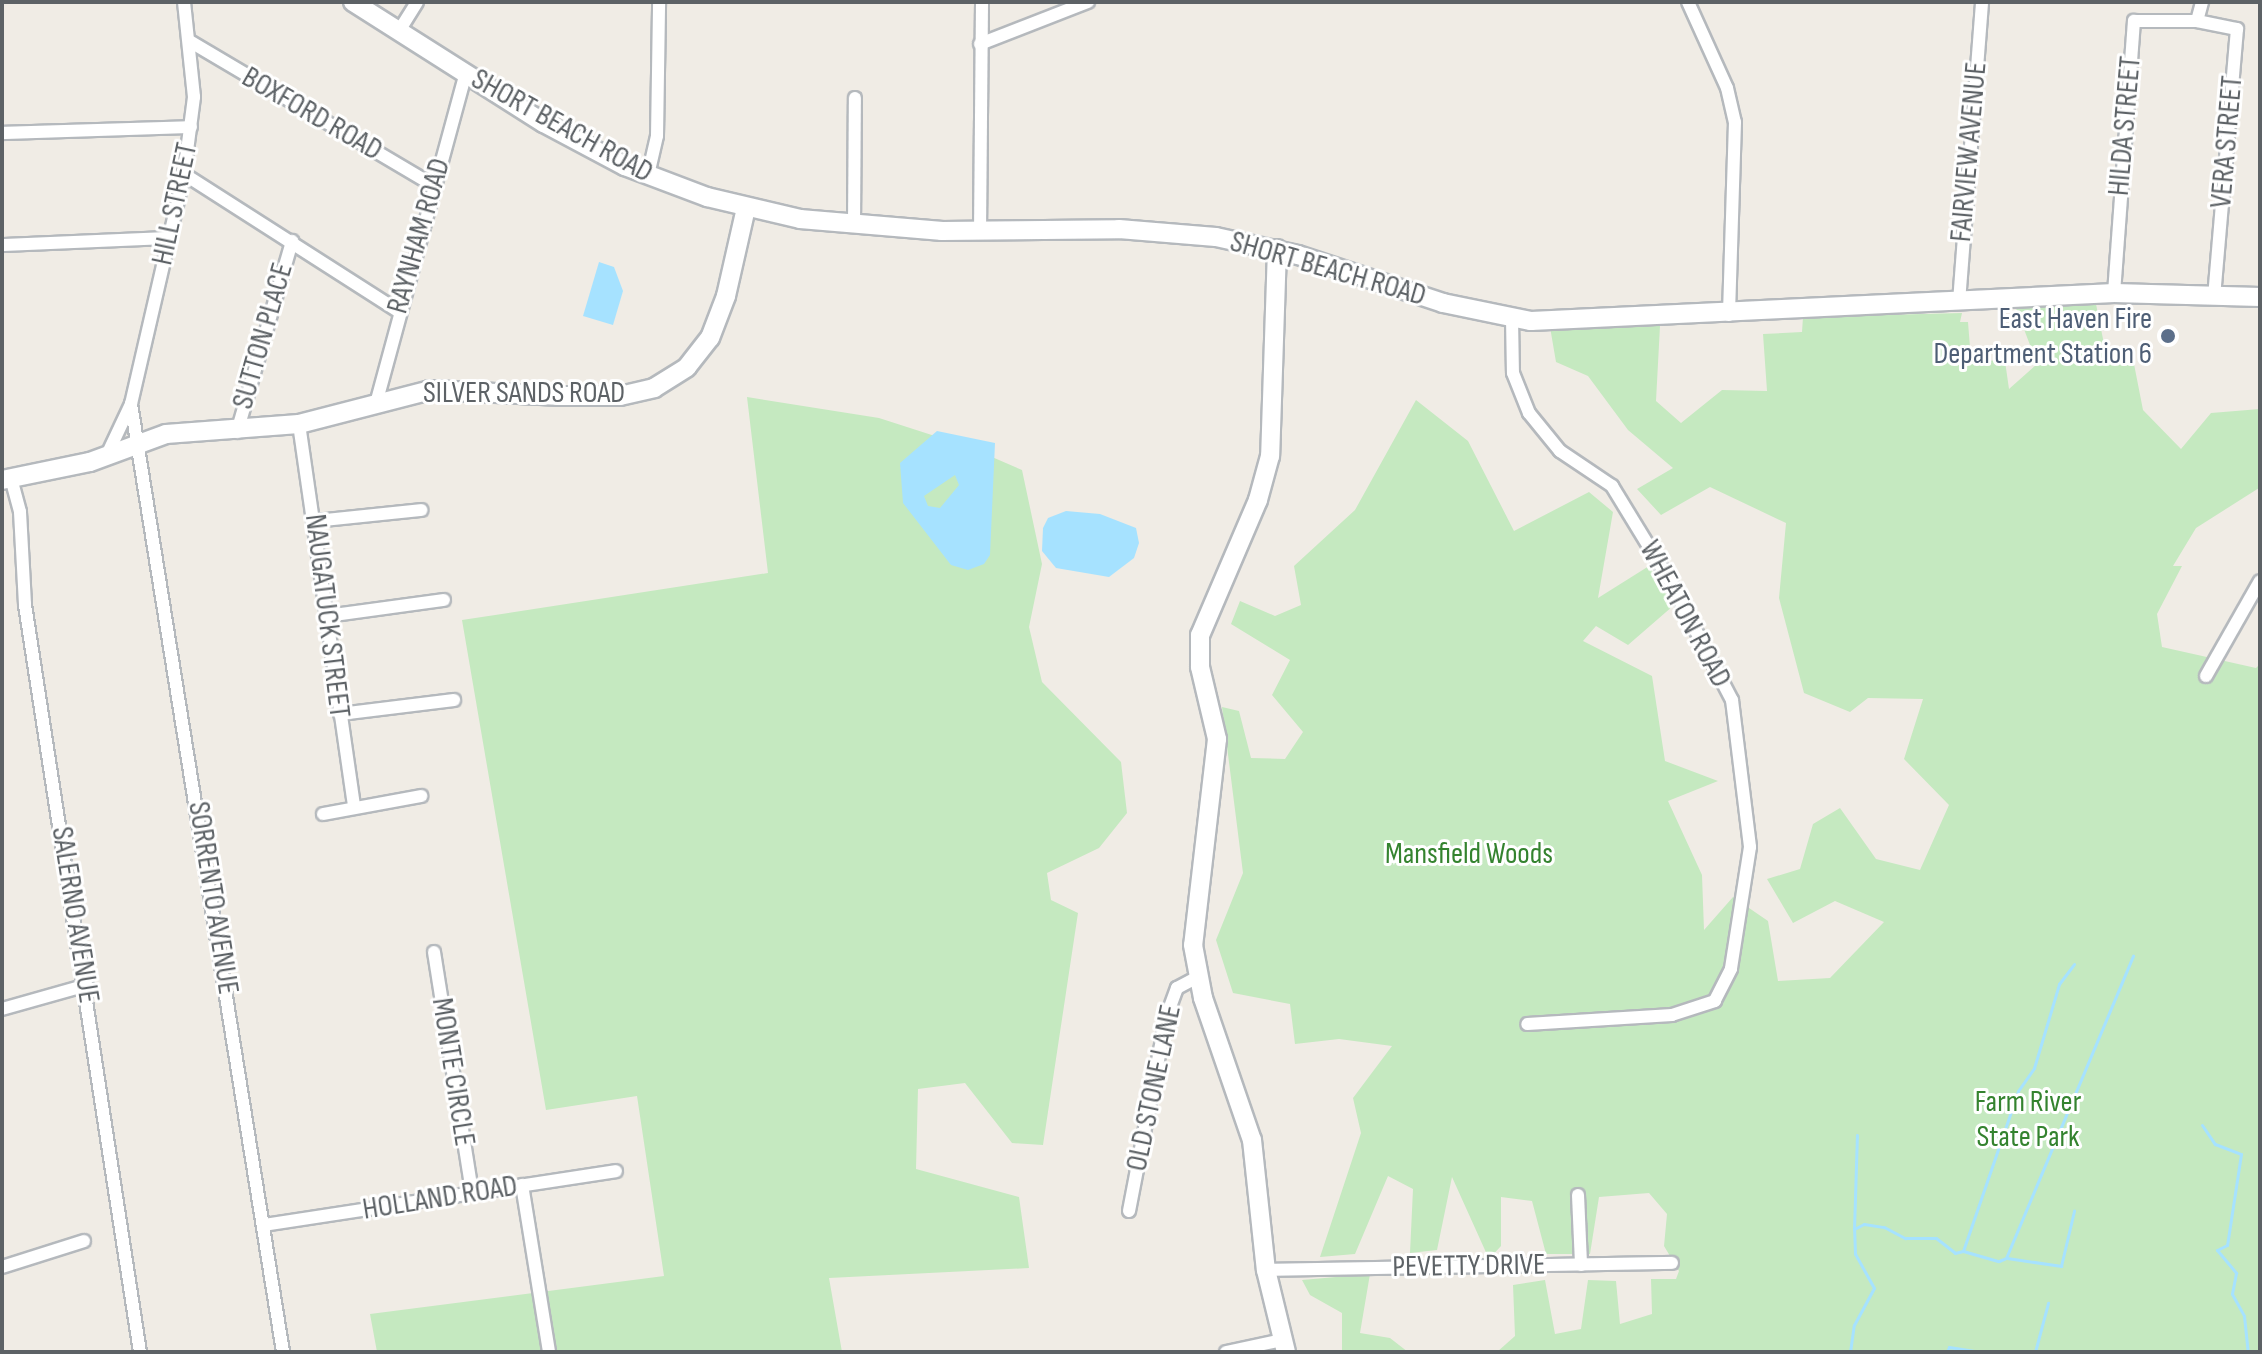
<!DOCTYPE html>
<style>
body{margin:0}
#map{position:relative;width:2262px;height:1354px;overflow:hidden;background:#f0ece5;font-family:"Sofia Sans Condensed",sans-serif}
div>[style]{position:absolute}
.green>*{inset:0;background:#c5e9c0}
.water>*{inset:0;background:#a6e2ff}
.stream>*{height:3px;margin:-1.5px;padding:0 1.5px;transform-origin:1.5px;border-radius:1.5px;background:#a6e2ff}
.roads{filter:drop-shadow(2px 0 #b5b9bd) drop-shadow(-2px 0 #b5b9bd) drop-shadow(0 2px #b5b9bd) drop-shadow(0 -2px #b5b9bd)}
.street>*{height:12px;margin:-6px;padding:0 6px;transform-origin:6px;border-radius:6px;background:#fff}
.secondary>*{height:18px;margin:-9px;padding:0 9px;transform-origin:9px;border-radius:9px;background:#fff}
.dots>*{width:22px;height:22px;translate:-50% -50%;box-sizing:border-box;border:4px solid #fff;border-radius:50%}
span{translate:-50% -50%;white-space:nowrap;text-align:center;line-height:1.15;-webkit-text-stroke:6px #fff;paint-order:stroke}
.street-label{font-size:30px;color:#5d6266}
.service-label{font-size:30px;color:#4e5e75}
.right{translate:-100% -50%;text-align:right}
.park-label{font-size:30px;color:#34832f}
.frame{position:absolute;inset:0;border:4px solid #5d6266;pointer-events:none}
</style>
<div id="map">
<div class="green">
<div style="clip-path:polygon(2014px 303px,2096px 304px,2105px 349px,2134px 364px,2143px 410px,2181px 449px,2211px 413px,2260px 409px,2259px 488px,2196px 528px,2173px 566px,2182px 566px,2157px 614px,2162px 647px,2256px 668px,2260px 664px,2260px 1352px,1497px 1352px,1515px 1336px,1513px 1285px,1545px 1280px,1555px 1334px,1581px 1329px,1588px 1280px,1616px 1281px,1620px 1324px,1652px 1314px,1651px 1279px,1676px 1279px,1679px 1271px,1664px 1246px,1667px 1214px,1649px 1193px,1599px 1197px,1590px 1254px,1546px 1254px,1532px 1201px,1501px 1197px,1501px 1246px,1489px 1259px,1452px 1177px,1437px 1250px,1410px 1253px,1413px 1189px,1388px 1176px,1355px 1254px,1320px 1257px,1361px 1133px,1353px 1098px,1392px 1046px,1339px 1039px,1295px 1044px,1290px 1004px,1233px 993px,1216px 940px,1243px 873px,1222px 707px,1239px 711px,1251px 758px,1285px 759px,1303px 732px,1272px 695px,1290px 660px,1231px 624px,1240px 601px,1275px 616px,1301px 605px,1294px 566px,1355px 510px,1416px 400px,1468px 441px,1514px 531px,1589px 492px,1613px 512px,1598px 598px,1649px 566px,1673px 606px,1628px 645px,1596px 626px,1583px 641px,1652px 676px,1665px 761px,1718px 781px,1668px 801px,1702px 875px,1704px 930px,1733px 897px,1768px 921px,1778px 981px,1830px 978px,1884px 922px,1835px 901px,1793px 923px,1767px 879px,1800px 869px,1813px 824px,1840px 808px,1876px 859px,1920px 870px,1949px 805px,1904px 759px,1923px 699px,1868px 698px,1850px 712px,1804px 693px,1779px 598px,1786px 523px,1710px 487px,1661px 515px,1637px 489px,1673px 468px,1628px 430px,1588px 376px,1556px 362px,1550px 327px,1660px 326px,1656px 401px,1681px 423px,1722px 390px,1767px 391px,1763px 334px,1802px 332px,1803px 317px,1962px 313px,1960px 322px,1968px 322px,1971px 360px,2005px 361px,2009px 389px,2045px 357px,2030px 345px)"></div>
<div style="clip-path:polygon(747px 397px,879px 418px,969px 447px,1022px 470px,1042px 564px,1029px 627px,1042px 682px,1121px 762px,1127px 813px,1099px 848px,1047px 873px,1051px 900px,1078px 913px,1043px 1145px,1012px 1143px,965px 1083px,918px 1089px,916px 1169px,1019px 1197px,1029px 1268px,829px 1278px,842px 1352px,377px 1352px,370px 1314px,664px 1276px,637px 1096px,546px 1110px,462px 620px,768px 573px)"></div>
<div style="clip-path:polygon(1370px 1274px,1360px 1333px,1390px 1338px,1408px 1352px,1342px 1352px,1342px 1313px,1310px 1295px,1302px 1280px)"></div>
</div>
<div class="water">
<div style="clip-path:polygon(599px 262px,614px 267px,623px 291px,613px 325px,583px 316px)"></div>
<div style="clip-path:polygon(evenodd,937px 431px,995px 443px,990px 555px,984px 564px,968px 570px,951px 565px,903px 503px,900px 463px,937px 431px,955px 475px,959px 485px,940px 508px,928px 506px,924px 496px,955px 475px)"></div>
<div style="clip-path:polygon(1066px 511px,1100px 514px,1136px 528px,1139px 543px,1134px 558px,1109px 577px,1056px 568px,1042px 551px,1043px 528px,1048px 518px)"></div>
</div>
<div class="stream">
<div style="left:2202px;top:1125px;width:23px;rotate:56deg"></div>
<div style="left:2215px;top:1144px;width:28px;rotate:21deg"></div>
<div style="left:2241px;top:1154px;width:92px;rotate:98.7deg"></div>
<div style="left:2227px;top:1245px;width:11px;rotate:153deg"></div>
<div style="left:2217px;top:1250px;width:30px;rotate:50deg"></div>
<div style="left:2236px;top:1273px;width:21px;rotate:101deg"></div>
<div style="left:2232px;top:1294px;width:25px;rotate:61deg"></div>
<div style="left:2244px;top:1316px;width:36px;rotate:84deg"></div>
<div style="left:1854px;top:1229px;width:94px;rotate:-88.2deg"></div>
<div style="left:1963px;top:1251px;width:37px;rotate:16deg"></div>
<div style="left:1999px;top:1261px;width:8px;rotate:-23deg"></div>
<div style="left:2006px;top:1258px;width:328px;rotate:-67.2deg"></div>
<div style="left:2007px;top:1258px;width:55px;rotate:8.4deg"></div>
<div style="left:2061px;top:1266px;width:57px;rotate:-76.7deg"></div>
<div style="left:1850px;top:1352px;width:27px;rotate:-82deg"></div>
<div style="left:1854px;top:1325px;width:42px;rotate:-61.6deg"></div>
<div style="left:1874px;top:1288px;width:39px;rotate:-119deg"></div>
<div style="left:1855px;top:1254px;width:25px;rotate:-92deg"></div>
<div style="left:1854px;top:1229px;width:11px;rotate:-27deg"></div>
<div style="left:1864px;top:1224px;width:20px;rotate:9deg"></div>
<div style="left:1884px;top:1227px;width:24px;rotate:28deg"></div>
<div style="left:1905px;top:1238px;width:31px"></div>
<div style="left:1936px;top:1238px;width:24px;rotate:38deg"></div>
<div style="left:1955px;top:1253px;width:8px;rotate:-14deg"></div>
<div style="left:1963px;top:1251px;width:169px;rotate:-71deg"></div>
<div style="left:2018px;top:1091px;width:28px;rotate:-55deg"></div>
<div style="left:2034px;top:1068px;width:88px;rotate:-73.4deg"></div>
<div style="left:2059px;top:984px;width:25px;rotate:-53deg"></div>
<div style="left:1947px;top:1352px;width:5px;rotate:-68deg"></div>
<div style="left:1949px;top:1347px;width:32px;rotate:9deg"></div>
<div style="left:2035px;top:1352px;width:51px;rotate:-75.1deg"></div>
</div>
<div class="roads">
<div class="street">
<div style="left:1688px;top:2px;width:94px;rotate:65.6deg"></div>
<div style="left:1727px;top:88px;width:35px;rotate:77deg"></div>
<div style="left:1735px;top:122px;width:193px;rotate:91.8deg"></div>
<div style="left:2197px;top:21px;width:20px;rotate:-75deg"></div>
<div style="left:399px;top:31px;width:34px;rotate:-58deg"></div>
<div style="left:191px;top:42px;width:281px;rotate:30.6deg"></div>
<div style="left:980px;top:44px;width:116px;rotate:-21.3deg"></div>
<div style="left:2px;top:133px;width:189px;rotate:-1.8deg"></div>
<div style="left:184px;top:174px;width:254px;rotate:32.6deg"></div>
<div style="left:648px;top:175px;width:40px;rotate:-77deg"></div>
<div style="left:657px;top:136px;width:134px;rotate:-89.1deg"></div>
<div style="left:854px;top:226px;width:128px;rotate:-89.6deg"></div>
<div style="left:980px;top:232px;width:230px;rotate:-89.5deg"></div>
<div style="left:2px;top:245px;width:165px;rotate:-2.4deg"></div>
<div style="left:2114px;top:293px;width:273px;rotate:-85.8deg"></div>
<div style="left:2134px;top:21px;width:63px"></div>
<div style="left:2197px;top:21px;width:41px;rotate:11.3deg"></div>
<div style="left:2237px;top:29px;width:267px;rotate:94.9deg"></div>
<div style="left:1959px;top:302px;width:301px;rotate:-85.6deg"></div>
<div style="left:1512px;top:318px;width:55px;rotate:89deg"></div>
<div style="left:1513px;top:373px;width:43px;rotate:68.2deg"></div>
<div style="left:1529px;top:413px;width:49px;rotate:50.8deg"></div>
<div style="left:1560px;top:451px;width:63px;rotate:33.9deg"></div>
<div style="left:1612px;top:486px;width:111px;rotate:58.6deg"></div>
<div style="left:1670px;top:581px;width:134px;rotate:62.5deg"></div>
<div style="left:1732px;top:700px;width:148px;rotate:83deg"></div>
<div style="left:1750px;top:847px;width:123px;rotate:98.9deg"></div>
<div style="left:1731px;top:969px;width:36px;rotate:117deg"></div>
<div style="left:1715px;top:1001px;width:45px;rotate:162deg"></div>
<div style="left:1672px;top:1015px;width:145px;rotate:176.4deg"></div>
<div style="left:377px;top:400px;width:339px;rotate:-74.8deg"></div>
<div style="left:131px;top:404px;width:960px;rotate:80.89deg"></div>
<div style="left:299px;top:424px;width:387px;rotate:81.8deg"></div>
<div style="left:237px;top:432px;width:199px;rotate:-73.9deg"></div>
<div style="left:106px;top:457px;width:59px;rotate:-64.7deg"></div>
<div style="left:131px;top:404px;width:236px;rotate:-77deg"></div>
<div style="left:184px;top:174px;width:78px;rotate:-82.6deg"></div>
<div style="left:194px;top:97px;width:96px;rotate:-96deg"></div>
<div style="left:11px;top:478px;width:35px;rotate:75deg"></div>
<div style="left:20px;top:512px;width:93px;rotate:86.9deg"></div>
<div style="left:25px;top:605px;width:756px;rotate:81.25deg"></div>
<div style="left:315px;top:521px;width:107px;rotate:-5.9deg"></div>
<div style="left:327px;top:616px;width:118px;rotate:-7.8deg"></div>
<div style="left:2206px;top:676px;width:109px;rotate:-60.4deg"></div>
<div style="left:340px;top:714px;width:115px;rotate:-7deg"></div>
<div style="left:323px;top:814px;width:100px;rotate:-10.4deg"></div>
<div style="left:434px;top:952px;width:243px;rotate:81deg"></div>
<div style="left:2px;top:1009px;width:88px;rotate:-15.8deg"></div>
<div style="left:522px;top:1185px;width:169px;rotate:80.8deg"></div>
<div style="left:1578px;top:1195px;width:70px;rotate:87.5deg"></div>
<div style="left:1129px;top:1211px;width:197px;rotate:-79.1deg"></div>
<div style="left:1166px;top:1018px;width:32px;rotate:-70deg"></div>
<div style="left:1177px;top:988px;width:24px;rotate:-28deg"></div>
<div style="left:264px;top:1225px;width:356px;rotate:-8.7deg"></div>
<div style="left:2px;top:1267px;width:86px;rotate:-17.6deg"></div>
<div style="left:1266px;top:1270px;width:406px;rotate:-1deg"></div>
<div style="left:1226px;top:1352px;width:57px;rotate:-12.1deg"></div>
</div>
<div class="secondary">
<div style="left:353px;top:2px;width:226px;rotate:32.4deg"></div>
<div style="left:544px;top:123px;width:92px;rotate:28deg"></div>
<div style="left:625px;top:166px;width:88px;rotate:20.7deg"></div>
<div style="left:707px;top:197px;width:96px;rotate:13.3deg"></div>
<div style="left:800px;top:219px;width:143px;rotate:4.8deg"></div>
<div style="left:942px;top:231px;width:177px;rotate:-0.6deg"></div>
<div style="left:1119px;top:229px;width:97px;rotate:4.7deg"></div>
<div style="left:1216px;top:237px;width:84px;rotate:12.4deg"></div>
<div style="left:1298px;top:255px;width:153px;rotate:18.3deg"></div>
<div style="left:1443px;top:303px;width:90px;rotate:11.6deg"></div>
<div style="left:1531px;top:321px;width:584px;rotate:-2.75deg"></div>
<div style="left:2114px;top:293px;width:146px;rotate:1.6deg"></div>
<div style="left:1277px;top:249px;width:207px;rotate:91.9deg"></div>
<div style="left:1270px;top:456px;width:46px;rotate:105.3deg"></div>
<div style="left:1258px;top:500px;width:147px;rotate:113.2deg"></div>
<div style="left:1200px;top:635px;width:32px;rotate:90deg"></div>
<div style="left:1200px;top:667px;width:74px;rotate:76.7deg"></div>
<div style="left:1217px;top:739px;width:207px;rotate:96.6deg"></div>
<div style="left:1193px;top:945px;width:54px;rotate:79.3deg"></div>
<div style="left:1203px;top:998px;width:150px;rotate:71deg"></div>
<div style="left:1252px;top:1140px;width:131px;rotate:83.9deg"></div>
<div style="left:1266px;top:1270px;width:84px;rotate:76.3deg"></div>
<div style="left:2px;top:480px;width:90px;rotate:-11.6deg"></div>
<div style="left:90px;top:462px;width:81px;rotate:-20.2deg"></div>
<div style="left:166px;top:434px;width:133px;rotate:-4.3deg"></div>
<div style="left:299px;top:424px;width:135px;rotate:-14.5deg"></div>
<div style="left:430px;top:390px;width:132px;rotate:2.6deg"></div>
<div style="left:562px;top:396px;width:58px"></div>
<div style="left:620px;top:396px;width:35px;rotate:-13deg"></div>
<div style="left:654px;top:388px;width:39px;rotate:-32deg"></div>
<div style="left:687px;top:367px;width:37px;rotate:-52deg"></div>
<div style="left:710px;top:338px;width:45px;rotate:-69.1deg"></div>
<div style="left:726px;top:296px;width:90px;rotate:-77.2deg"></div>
</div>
</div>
<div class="dots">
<div style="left:2168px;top:336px;background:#5c6f8a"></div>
</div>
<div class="street-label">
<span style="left:312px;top:114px;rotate:30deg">BOXFORD ROAD</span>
<span style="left:562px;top:126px;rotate:29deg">SHORT BEACH ROAD</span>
<span style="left:2125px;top:126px;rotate:-85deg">HILDA STREET</span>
<span style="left:2227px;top:142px;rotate:-85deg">VERA STREET</span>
<span style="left:1969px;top:152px;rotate:-85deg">FAIRVIEW AVENUE</span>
<span style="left:175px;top:204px;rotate:-78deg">HILL STREET</span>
<span style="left:419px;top:236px;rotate:-74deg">RAYNHAM ROAD</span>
<span style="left:1328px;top:269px;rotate:16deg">SHORT BEACH ROAD</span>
<span style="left:263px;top:336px;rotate:-74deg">SUTTON PLACE</span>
<span style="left:524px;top:393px">SILVER SANDS ROAD</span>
<span style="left:1685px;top:614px;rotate:62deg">WHEATON ROAD</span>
<span style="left:327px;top:616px;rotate:83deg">NAUGATUCK STREET</span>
<span style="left:213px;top:898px;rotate:81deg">SORRENTO AVENUE</span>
<span style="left:75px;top:915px;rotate:81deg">SALERNO AVENUE</span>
<span style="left:453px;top:1072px;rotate:81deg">MONTE CIRCLE</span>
<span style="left:1154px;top:1088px;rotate:-78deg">OLD STONE LANE</span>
<span style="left:440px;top:1198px;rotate:-9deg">HOLLAND ROAD</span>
<span style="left:1469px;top:1266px;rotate:-1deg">PEVETTY DRIVE</span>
</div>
<div class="service-label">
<span class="right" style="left:2152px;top:336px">East Haven Fire<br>Department Station 6</span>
</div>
<div class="park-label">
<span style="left:1469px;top:854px">Mansfield Woods</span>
<span style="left:2028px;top:1119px">Farm River<br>State Park</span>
</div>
<div class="frame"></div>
</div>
